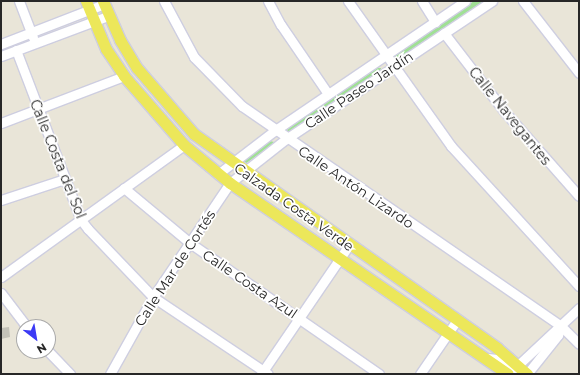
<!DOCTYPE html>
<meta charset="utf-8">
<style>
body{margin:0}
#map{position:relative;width:580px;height:375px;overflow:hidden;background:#e9e5d8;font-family:Montserrat,sans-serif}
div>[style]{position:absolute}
.green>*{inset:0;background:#a0e095}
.building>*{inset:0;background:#c4c2b8}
.roads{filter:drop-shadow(1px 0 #cecee0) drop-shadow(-1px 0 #cecee0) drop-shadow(0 1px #cecee0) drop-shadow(0 -1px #cecee0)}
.minor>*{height:9px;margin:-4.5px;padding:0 4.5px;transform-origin:4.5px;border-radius:4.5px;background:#fff}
.major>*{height:11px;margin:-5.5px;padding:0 5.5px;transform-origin:5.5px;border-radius:5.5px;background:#ece75a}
span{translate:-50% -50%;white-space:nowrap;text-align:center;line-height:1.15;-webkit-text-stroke:3.5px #fff;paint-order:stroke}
.street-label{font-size:14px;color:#272727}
.frame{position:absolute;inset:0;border:2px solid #272727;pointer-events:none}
.north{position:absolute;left:16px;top:319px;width:40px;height:40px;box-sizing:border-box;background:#fff;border:1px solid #a9a9a9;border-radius:50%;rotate:149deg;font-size:11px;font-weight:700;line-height:16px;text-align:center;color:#272727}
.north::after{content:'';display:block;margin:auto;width:14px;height:18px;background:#3c3af5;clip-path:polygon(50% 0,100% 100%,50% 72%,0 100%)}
</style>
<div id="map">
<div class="green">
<div style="clip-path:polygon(474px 1px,484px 1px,396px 60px,394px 56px)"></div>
<div style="clip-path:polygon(377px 68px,381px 68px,380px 72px,287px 134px,285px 130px)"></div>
<div style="clip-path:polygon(270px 141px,274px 142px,272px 145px,242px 166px,239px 162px)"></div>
</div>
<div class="building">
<div style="clip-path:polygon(9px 327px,10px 337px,1px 339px,1px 328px)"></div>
</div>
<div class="roads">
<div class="minor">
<div style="left:19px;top:1px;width:39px;rotate:69deg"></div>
<div style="left:164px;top:1px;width:64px;rotate:61.8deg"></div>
<div style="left:194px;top:57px;width:69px;rotate:45.6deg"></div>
<div style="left:242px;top:106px;width:388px;rotate:34.6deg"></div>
<div style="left:561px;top:326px;width:25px;rotate:45deg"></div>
<div style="left:268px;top:1px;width:27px;rotate:62deg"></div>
<div style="left:281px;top:25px;width:83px;rotate:55.7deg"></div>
<div style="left:348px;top:1px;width:178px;rotate:54.6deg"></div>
<div style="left:451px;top:146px;width:190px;rotate:47.6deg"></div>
<div style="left:422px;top:1px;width:25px;rotate:58deg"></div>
<div style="left:523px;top:1px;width:91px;rotate:52.1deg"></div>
<div style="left:444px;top:33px;width:98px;rotate:52.4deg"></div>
<div style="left:504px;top:111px;width:113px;rotate:48.6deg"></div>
<div style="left:1px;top:44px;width:110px;rotate:-21.2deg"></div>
<div style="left:16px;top:50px;width:182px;rotate:69.1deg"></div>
<div style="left:81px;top:220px;width:11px;rotate:52deg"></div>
<div style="left:88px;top:229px;width:94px;rotate:46.3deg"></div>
<div style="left:153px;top:297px;width:138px;rotate:33.8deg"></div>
<div style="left:1px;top:56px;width:114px;rotate:-20.5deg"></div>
<div style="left:1px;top:123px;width:132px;rotate:-20.9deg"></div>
<div style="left:218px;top:174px;width:71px;rotate:-37.5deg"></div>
<div style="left:274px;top:131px;width:231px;rotate:-34.2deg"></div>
<div style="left:124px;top:188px;width:86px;rotate:39.8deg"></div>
<div style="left:190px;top:243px;width:230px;rotate:34.7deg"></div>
<div style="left:1px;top:200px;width:67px;rotate:-18.2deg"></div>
<div style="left:1px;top:277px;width:226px;rotate:-35.8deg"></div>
<div style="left:1px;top:293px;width:43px;rotate:52.6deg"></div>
<div style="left:48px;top:351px;width:32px;rotate:46deg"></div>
<div style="left:488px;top:358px;width:8px;rotate:7deg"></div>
<div style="left:496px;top:359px;width:23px;rotate:34deg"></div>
<div style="left:515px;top:372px;width:12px;rotate:9deg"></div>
<div style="left:517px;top:366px;width:85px;rotate:-43.1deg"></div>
<div style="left:110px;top:374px;width:88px;rotate:-60.8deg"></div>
<div style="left:153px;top:297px;width:138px;rotate:-56deg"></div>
<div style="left:230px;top:183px;width:71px;rotate:-38.2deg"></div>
<div style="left:286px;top:139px;width:248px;rotate:-33.8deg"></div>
<div style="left:261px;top:374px;width:156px;rotate:-55.7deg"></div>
<div style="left:420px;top:374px;width:65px;rotate:-55.6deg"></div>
<div style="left:527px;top:374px;width:50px;rotate:-51.5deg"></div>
<div style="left:558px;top:335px;width:9px;rotate:-72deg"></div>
</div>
<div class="major">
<div style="left:86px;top:1px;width:52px;rotate:67.4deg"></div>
<div style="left:106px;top:49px;width:32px;rotate:56deg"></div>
<div style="left:124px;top:76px;width:91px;rotate:49deg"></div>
<div style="left:184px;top:145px;width:60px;rotate:39.6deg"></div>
<div style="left:230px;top:183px;width:337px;rotate:34.5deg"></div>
<div style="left:103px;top:1px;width:43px;rotate:66.4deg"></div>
<div style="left:120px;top:40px;width:33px;rotate:59deg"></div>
<div style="left:137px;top:68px;width:87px;rotate:49.2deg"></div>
<div style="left:194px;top:134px;width:371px;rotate:35.2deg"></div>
<div style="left:497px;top:348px;width:40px;rotate:41deg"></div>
</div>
</div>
<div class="street-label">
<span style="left:359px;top:90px;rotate:-34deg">Calle Paseo Jardín</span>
<span style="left:510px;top:116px;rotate:51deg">Calle Navegantes</span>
<span style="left:58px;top:159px;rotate:68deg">Calle Costa del Sol</span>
<span style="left:356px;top:187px;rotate:34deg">Calle Antón Lizardo</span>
<span style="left:294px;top:207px;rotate:35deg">Calzada Costa Verde</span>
<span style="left:175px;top:268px;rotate:-57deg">Calle Mar de Cortés</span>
<span style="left:250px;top:284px;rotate:34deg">Calle Costa Azul</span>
</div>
<div class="frame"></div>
<div class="north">N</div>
</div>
